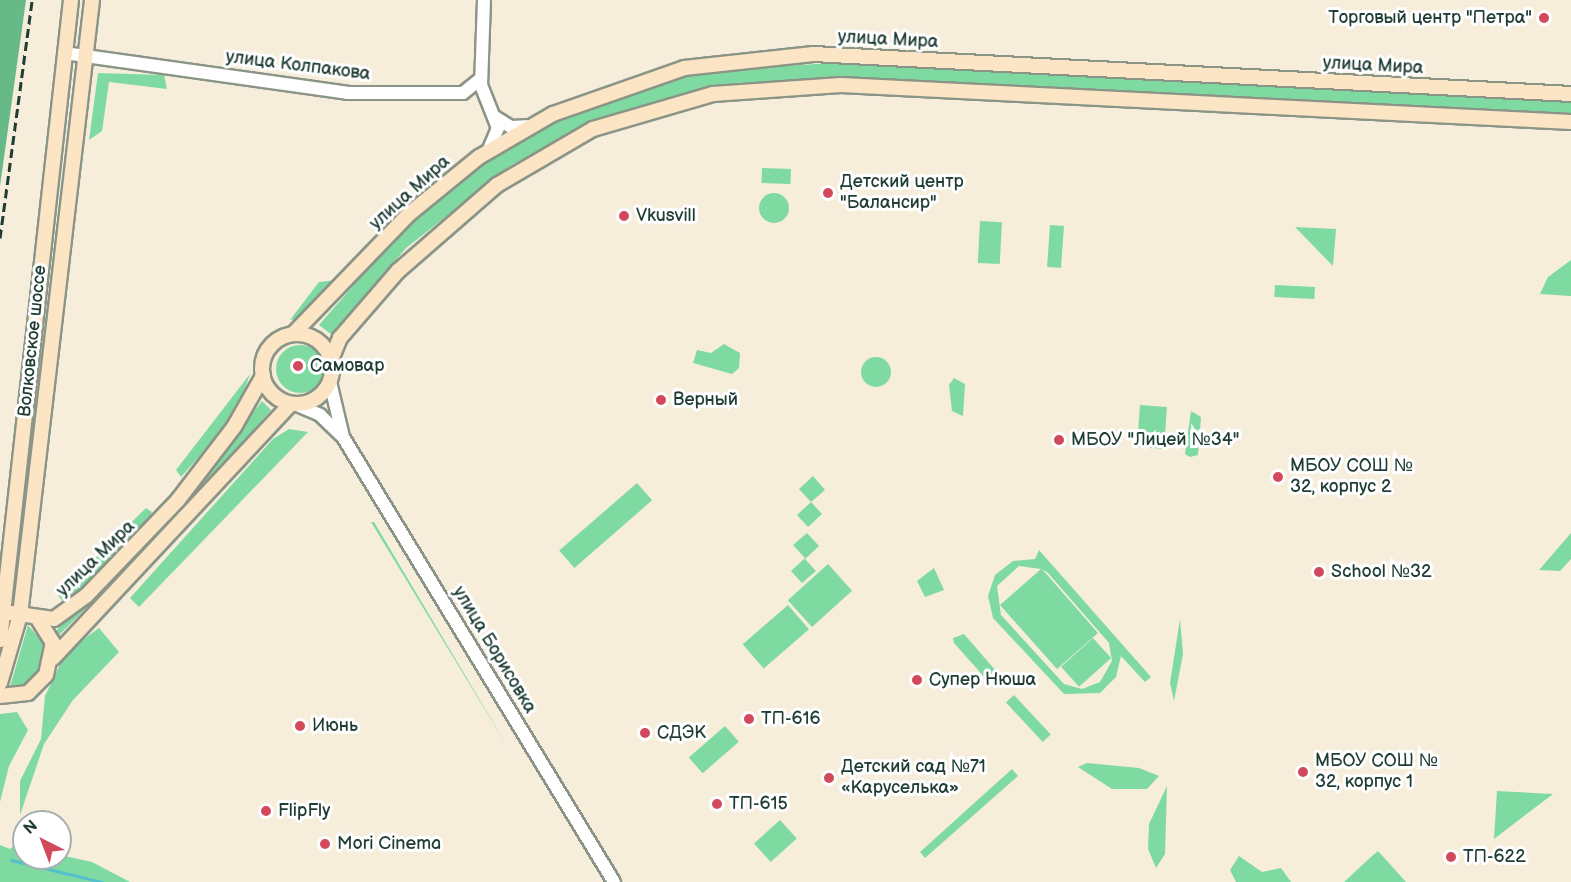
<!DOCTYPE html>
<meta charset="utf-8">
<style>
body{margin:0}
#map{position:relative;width:1571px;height:882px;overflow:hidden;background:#f6eddb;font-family:"Balsamiq Sans",sans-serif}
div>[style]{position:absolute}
.green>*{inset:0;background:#7fdaa1;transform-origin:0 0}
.round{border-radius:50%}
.forest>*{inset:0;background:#67ba87}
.stream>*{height:3px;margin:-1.5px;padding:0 1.5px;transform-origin:1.5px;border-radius:1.5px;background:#53c0cc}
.roads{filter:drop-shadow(2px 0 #8a9588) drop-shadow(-2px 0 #8a9588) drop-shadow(0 2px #8a9588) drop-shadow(0 -2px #8a9588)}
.tertiary>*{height:12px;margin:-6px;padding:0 6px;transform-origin:6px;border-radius:6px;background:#fff}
.secondary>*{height:14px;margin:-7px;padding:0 7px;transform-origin:7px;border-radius:7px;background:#fce5c4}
.secondary>.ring{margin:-7px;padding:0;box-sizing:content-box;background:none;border:14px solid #fce5c4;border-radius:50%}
.rail>*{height:3px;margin-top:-1.5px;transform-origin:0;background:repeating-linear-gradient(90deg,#1f3d34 0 9px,transparent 0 13.5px)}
.dots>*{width:16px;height:16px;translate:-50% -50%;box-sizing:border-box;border:3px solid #fff;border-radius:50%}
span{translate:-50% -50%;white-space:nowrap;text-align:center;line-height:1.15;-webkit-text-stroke:6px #fff;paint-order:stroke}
.poi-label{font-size:18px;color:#1f3d34}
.right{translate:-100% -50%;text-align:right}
.left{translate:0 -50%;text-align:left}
.street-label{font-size:18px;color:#1f3d34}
.north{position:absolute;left:12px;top:810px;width:60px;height:60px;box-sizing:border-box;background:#fff;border:2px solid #a5b1ae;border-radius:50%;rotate:318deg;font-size:16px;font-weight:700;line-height:24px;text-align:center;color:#1f3d34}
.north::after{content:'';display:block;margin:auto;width:21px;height:27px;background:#d1495b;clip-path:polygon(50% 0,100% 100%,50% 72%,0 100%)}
</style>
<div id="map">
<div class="green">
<div style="clip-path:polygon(849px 62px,1571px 100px,1571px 119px,845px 79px,736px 83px,635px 107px,513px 164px,406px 248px,332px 335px,319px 325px,408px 223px,479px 166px,547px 125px,633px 90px,702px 71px)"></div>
<div style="clip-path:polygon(98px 73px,164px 75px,167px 89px,109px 82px,102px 131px,89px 140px)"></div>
<div style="left:762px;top:168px;width:29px;height:15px;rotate:2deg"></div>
<div class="round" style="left:759px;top:193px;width:30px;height:30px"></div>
<div style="left:980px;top:221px;width:22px;height:42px;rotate:3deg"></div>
<div style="left:1050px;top:225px;width:14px;height:42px;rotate:4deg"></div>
<div style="clip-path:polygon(1295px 227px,1336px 229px,1333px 266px)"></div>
<div style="clip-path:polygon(1571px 260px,1571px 296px,1540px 294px,1548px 277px)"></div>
<div style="clip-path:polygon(337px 280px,303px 317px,290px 320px,319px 282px)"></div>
<div style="left:1275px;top:285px;width:40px;height:12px;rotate:3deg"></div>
<div style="clip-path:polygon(724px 344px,740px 353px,739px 368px,732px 374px,693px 363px,697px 350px,711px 353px)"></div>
<div class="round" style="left:276px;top:345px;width:48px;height:48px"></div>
<div class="round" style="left:861px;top:357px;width:30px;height:30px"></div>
<div style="clip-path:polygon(250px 374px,236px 415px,181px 477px,176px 470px)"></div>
<div style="clip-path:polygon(954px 378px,965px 384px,963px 416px,952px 411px,949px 385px)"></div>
<div style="clip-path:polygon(262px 401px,271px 410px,181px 514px,57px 637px,55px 632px,193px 490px)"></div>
<div style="left:1140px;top:405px;width:27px;height:42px;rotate:4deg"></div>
<div style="clip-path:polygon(1191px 411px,1201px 417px,1198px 455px,1190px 457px,1185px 454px)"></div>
<div style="clip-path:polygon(289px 429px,308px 432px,139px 607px,130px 598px,273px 439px)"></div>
<div style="clip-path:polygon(813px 476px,825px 490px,811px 502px,822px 514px,808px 527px,797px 515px,811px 502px,799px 489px)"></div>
<div style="left:637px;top:483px;width:23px;height:103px;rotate:49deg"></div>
<div style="clip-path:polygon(146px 508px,152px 512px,142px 531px,64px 604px,58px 595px)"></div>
<div style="clip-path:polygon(371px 522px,374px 522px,509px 749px)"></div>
<div style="clip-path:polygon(807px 533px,819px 546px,805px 559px,816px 571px,802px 583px,791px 571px,805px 558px,793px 545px)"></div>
<div style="clip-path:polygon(1571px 533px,1571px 559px,1560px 571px,1539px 570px)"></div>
<div style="clip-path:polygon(evenodd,1039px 550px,1151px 677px,1145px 682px,1121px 656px,1116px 677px,1100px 693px,1064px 694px,993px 618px,988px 596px,995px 575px,1013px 561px,1035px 559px,1039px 550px,1019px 566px,1041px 569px,1000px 605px,1057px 669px,1098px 633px,1042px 569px,1048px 573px,1109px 643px,1112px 661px,1100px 682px,1082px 689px,1064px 684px,1001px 615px,997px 586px,1019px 566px)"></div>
<div style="left:828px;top:564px;width:36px;height:54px;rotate:48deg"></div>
<div style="clip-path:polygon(934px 568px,944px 590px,925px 597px,917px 581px)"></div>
<div style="left:788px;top:605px;width:32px;height:60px;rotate:49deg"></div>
<div style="clip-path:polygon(1180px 619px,1183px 654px,1174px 701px,1170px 683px)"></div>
<div style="clip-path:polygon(28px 625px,43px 643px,41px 672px,29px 684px,9px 690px)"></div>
<div style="clip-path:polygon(99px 628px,119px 652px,73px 700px,44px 744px,20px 815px,20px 781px,41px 739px,45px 696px,66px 652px)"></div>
<div style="clip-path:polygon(964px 634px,996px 671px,986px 679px,954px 643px,953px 638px)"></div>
<div style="left:1093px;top:638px;width:27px;height:43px;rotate:48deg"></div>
<div style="left:1014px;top:695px;width:54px;height:11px;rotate:47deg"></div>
<div style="clip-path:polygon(17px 712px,28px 730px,9px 766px,0 802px,0 714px)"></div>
<div style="left:725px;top:726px;width:21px;height:48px;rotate:49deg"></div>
<div style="clip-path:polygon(1087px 763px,1139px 768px,1159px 776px,1147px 789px,1112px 789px,1078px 767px)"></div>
<div style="clip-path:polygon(1012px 769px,1018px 776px,925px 858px,920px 852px)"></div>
<div style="clip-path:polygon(1167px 786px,1165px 854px,1156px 868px,1148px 849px,1149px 824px)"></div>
<div style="clip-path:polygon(1497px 791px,1553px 794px,1494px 839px)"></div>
<div style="left:780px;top:820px;width:25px;height:35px;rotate:48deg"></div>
<div style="clip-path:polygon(19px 842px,24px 843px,24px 858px,60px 855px,92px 862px,130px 882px,0 882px,0 845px,10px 849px)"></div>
<div style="clip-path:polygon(1378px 851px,1406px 882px,1344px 882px,1372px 856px)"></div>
<div style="clip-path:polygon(1239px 856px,1262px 872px,1281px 868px,1291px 882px,1236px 882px,1230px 870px)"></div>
</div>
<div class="forest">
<div style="clip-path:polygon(0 0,26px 0,0 186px)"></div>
</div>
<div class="stream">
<div style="left:11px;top:860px;width:94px;rotate:13.6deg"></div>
</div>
<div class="roads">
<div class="tertiary">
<div style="left:484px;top:0;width:85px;rotate:92deg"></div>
<div style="left:481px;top:85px;width:46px;rotate:68.4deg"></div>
<div style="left:498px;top:128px;width:25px;rotate:113deg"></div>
<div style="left:64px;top:53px;width:286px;rotate:8deg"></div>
<div style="left:347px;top:93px;width:116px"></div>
<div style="left:463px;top:93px;width:22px;rotate:-39deg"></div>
<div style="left:495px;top:117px;width:19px;rotate:32deg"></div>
<div style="left:511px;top:127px;width:20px;rotate:-3deg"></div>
<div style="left:330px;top:382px;width:57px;rotate:76.7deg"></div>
<div style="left:343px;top:437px;width:521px;rotate:58.66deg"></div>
<div style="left:297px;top:405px;width:25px;rotate:23deg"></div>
<div style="left:320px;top:415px;width:28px;rotate:44deg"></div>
</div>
<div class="secondary">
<div style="left:294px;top:333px;width:165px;rotate:-46deg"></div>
<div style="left:409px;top:214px;width:90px;rotate:-39.2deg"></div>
<div style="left:479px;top:157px;width:86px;rotate:-30.2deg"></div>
<div style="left:553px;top:114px;width:139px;rotate:-19.3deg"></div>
<div style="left:684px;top:68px;width:130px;rotate:-6.2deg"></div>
<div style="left:813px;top:54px;width:759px;rotate:3.02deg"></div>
<div class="ring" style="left:262px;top:334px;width:56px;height:56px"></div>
<div style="left:331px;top:360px;width:24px;rotate:-68deg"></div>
<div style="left:340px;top:338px;width:89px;rotate:-49.1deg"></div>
<div style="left:398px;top:271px;width:131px;rotate:-41deg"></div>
<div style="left:497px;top:185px;width:111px;rotate:-30.3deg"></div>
<div style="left:593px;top:129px;width:125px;rotate:-16.3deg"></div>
<div style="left:713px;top:94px;width:128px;rotate:-4deg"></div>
<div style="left:841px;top:85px;width:731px;rotate:2.9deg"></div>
<div style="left:11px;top:613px;width:43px;rotate:7.9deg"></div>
<div style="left:54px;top:619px;width:39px;rotate:-36deg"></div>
<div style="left:86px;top:596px;width:133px;rotate:-46.2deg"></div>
<div style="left:178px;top:500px;width:92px;rotate:-52.5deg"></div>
<div style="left:234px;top:427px;width:59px;rotate:-60.4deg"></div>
<div style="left:0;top:640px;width:644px;rotate:-83.67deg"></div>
<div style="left:53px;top:658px;width:348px;rotate:-46.9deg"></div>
<div style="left:0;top:683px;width:71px;rotate:-73.6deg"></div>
<div style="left:20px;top:615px;width:619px;rotate:-83.32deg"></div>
<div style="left:0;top:696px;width:28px;rotate:-6deg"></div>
<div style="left:28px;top:693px;width:25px;rotate:-45deg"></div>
<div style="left:46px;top:675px;width:33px;rotate:-78deg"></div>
<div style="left:53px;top:643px;width:28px;rotate:-122deg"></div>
</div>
</div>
<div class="rail">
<div style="left:0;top:238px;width:240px;rotate:-82.3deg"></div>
</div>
<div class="dots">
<div style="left:1544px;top:18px;background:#d1495b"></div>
<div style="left:828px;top:193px;background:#d1495b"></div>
<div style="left:624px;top:216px;background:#d1495b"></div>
<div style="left:298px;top:366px;background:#d1495b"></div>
<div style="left:661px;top:400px;background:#d1495b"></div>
<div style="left:1059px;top:440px;background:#d1495b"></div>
<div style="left:1278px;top:477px;background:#d1495b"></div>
<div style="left:1319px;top:572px;background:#d1495b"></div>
<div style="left:917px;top:680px;background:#d1495b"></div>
<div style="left:749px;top:719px;background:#d1495b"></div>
<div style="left:300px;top:726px;background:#d1495b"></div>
<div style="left:645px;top:733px;background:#d1495b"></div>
<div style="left:1303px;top:772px;background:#d1495b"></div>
<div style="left:829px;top:778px;background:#d1495b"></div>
<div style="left:717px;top:804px;background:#d1495b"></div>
<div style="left:266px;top:811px;background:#d1495b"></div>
<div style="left:325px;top:844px;background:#d1495b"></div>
<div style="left:1451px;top:857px;background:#d1495b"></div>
</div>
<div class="poi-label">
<span class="right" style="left:1532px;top:18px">Торговый центр "Петра"</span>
<span class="left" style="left:840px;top:193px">Детский центр<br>"Балансир"</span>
<span class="left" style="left:636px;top:216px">Vkusvill</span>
<span class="left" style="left:310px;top:366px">Самовар</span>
<span class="left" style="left:673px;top:400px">Верный</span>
<span class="left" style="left:1071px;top:440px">МБОУ "Лицей №34"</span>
<span class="left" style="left:1290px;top:477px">МБОУ СОШ №<br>32, корпус 2</span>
<span class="left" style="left:1331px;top:572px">School №32</span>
<span class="left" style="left:929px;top:680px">Супер Нюша</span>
<span class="left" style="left:761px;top:719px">ТП-616</span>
<span class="left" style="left:312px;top:726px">Июнь</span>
<span class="left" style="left:657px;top:733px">СДЭК</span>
<span class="left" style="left:1315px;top:772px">МБОУ СОШ №<br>32, корпус 1</span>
<span class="left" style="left:841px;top:778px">Детский сад №71<br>«Каруселька»</span>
<span class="left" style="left:729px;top:804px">ТП-615</span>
<span class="left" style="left:278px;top:811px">FlipFly</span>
<span class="left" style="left:337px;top:844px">Mori Cinema</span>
<span class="left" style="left:1463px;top:857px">ТП-622</span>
</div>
<div class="street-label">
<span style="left:888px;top:40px;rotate:3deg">улица Мира</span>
<span style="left:298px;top:66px;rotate:7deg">улица Колпакова</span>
<span style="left:1373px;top:66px;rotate:3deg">улица Мира</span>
<span style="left:410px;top:193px;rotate:-42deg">улица Мира</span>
<span style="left:33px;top:341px;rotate:-84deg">Волковское шоссе</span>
<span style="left:96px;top:559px;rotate:-44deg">улица Мира</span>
<span style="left:494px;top:650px;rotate:59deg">улица Борисовка</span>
</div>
<div class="north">N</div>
</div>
